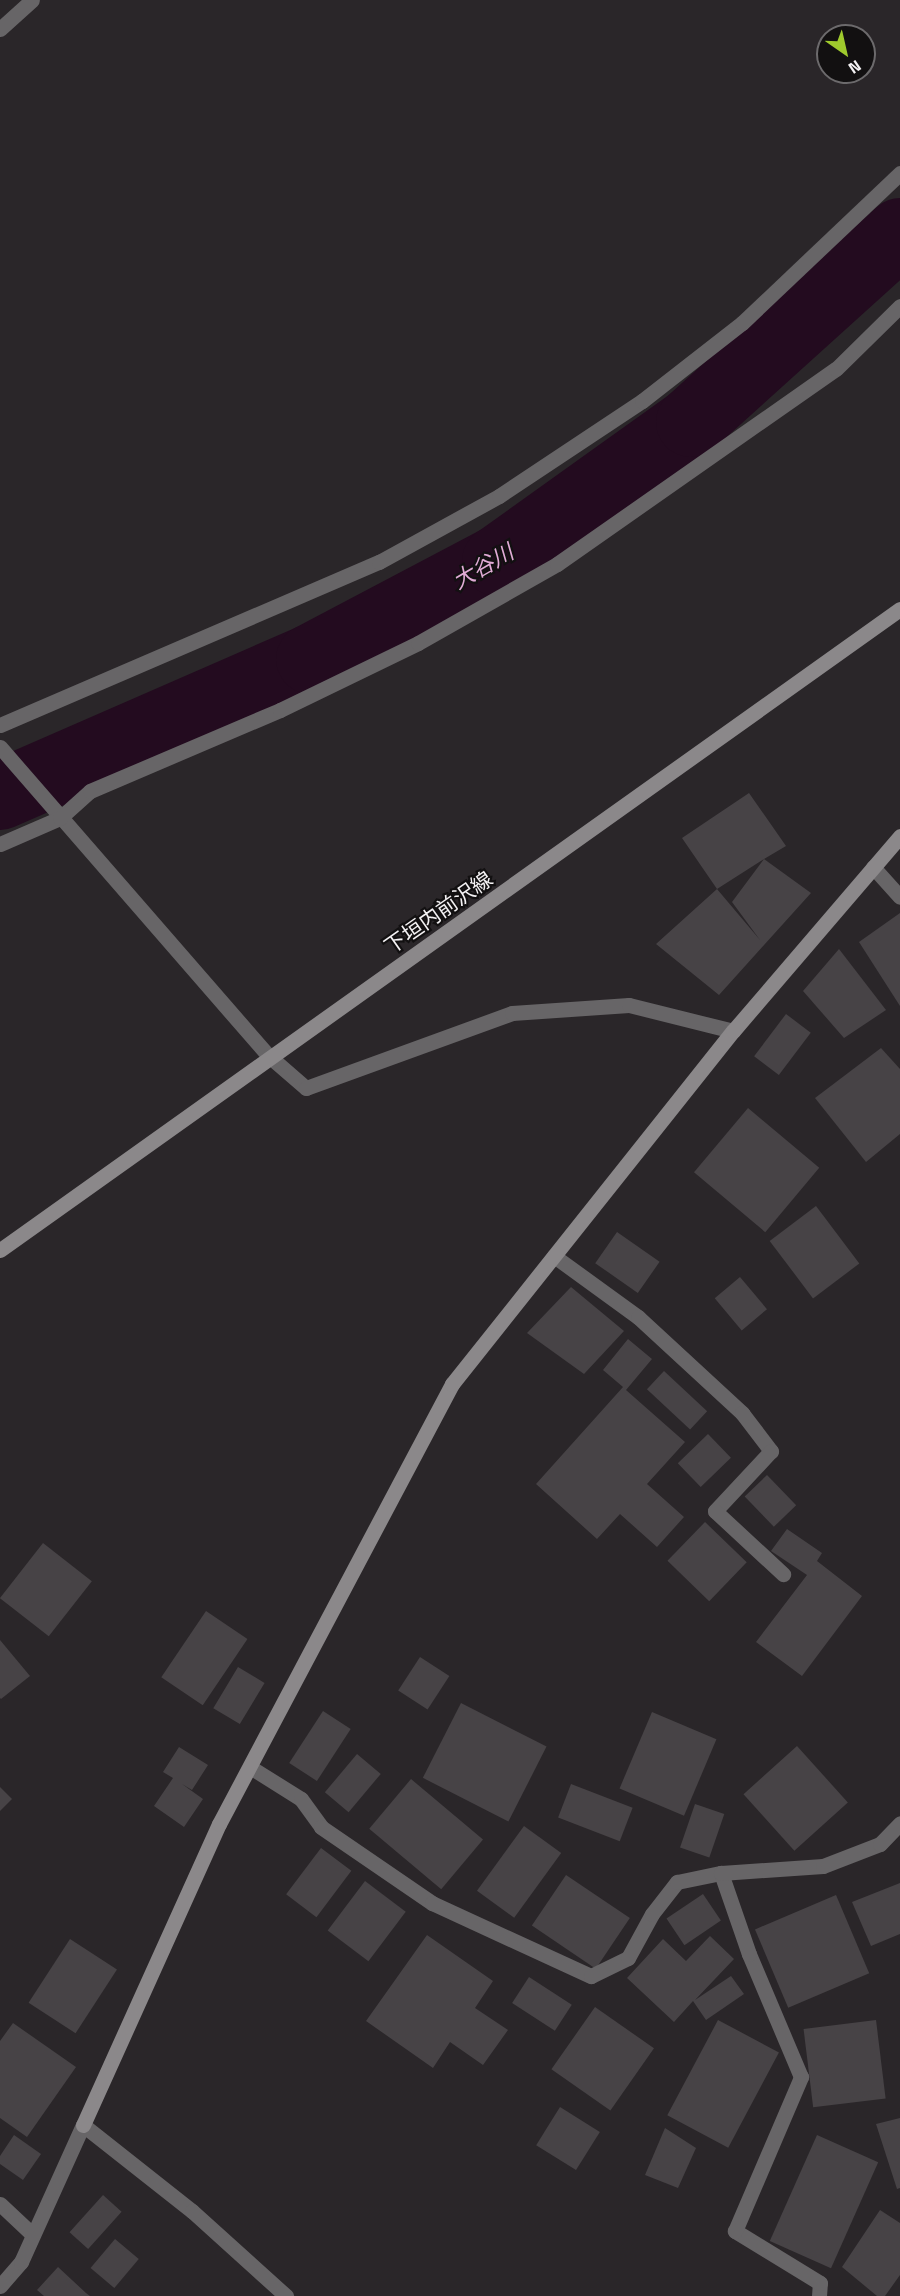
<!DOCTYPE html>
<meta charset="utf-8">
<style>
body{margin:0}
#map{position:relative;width:900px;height:2296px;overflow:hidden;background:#2a2629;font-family:"Titillium Web","Noto Sans JP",sans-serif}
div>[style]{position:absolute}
.river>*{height:70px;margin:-35px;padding:0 35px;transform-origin:35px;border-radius:35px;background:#230b1f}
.building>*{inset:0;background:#474346;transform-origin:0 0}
.street>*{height:15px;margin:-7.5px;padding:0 7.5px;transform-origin:7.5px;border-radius:7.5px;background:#676567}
.secondary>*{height:15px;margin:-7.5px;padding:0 7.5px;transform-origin:7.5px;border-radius:7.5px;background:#8b888a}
span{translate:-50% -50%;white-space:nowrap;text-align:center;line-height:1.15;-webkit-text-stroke:4.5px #121011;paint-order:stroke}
.street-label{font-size:21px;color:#f4f2f4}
.water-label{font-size:22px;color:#e1acd6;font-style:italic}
.north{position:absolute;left:816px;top:24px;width:60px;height:60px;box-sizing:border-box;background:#121011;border:2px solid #6c6a6c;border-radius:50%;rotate:146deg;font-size:16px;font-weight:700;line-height:24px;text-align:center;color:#f4f2f4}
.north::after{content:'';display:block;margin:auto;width:21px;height:27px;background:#9fca2d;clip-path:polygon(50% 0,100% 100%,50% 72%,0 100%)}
</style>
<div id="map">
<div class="river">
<div style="left:0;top:795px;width:339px;rotate:-23.6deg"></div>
<div style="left:311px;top:659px;width:210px;rotate:-27.8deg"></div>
<div style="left:497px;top:561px;width:239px;rotate:-35.6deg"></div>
<div style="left:691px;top:422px;width:282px;rotate:-42.1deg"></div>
</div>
<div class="building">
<div style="clip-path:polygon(evenodd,749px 793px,786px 846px,764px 859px,811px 893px,719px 995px,656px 944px,717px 889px,682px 838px,749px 793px,764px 859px,732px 902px,760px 940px,717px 889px,764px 859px)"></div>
<div style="clip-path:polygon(900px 913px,900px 1006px,859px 942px)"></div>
<div style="clip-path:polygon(839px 949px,886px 1010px,844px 1038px,803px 991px)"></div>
<div style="left:786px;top:1014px;width:31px;height:53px;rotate:37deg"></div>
<div style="clip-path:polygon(881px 1048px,900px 1069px,900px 1134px,866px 1162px,815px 1098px)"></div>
<div style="left:748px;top:1108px;width:93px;height:84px;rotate:40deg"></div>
<div style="left:816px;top:1206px;width:72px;height:58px;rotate:53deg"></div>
<div style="left:617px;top:1232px;width:52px;height:38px;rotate:35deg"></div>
<div style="left:740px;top:1277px;width:42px;height:33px;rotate:50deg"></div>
<div style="clip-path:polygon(571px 1287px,624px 1331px,584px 1374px,527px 1333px)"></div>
<div style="clip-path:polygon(628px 1339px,652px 1359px,626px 1390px,685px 1442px,647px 1484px,684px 1517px,657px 1547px,620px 1514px,597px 1539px,536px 1484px,623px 1387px,603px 1370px)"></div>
<div style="left:664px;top:1371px;width:59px;height:25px;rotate:43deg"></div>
<div style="left:708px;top:1434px;width:33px;height:42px;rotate:46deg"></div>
<div style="left:767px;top:1475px;width:42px;height:31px;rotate:46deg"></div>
<div style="left:705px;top:1522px;width:58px;height:54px;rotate:44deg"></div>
<div style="clip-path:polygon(787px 1529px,822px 1553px,817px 1561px,862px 1596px,802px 1676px,756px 1642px,807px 1575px,771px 1551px)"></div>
<div style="left:43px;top:1543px;width:62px;height:70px;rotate:38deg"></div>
<div style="left:206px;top:1611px;width:50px;height:80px;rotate:34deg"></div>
<div style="clip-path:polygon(0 1640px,30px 1676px,1px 1699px,0 1698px)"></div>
<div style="left:420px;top:1657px;width:35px;height:40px;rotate:33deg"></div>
<div style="left:238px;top:1667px;width:31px;height:48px;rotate:31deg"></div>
<div style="left:461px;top:1703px;width:96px;height:84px;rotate:27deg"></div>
<div style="left:323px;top:1711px;width:33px;height:62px;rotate:33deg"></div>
<div style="left:652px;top:1712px;width:70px;height:83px;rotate:23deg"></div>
<div style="left:797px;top:1746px;width:76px;height:72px;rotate:48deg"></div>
<div style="clip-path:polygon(179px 1747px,208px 1765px,192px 1790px,182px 1784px,203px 1799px,184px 1827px,154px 1806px,173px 1778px,163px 1772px)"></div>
<div style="left:357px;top:1754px;width:31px;height:50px;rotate:40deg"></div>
<div style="left:411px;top:1779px;width:94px;height:65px;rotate:40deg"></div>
<div style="left:571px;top:1784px;width:66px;height:36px;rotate:21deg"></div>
<div style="clip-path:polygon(0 1787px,12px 1799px,0 1811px)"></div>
<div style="left:695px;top:1804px;width:31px;height:46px;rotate:19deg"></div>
<div style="left:524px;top:1826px;width:46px;height:80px;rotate:36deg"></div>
<div style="left:321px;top:1848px;width:38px;height:58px;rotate:37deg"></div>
<div style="left:566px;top:1875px;width:77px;height:61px;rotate:34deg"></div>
<div style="left:365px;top:1881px;width:51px;height:62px;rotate:37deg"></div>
<div style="clip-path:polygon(900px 1883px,900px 1934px,871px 1946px,852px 1902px)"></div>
<div style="left:703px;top:1894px;width:32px;height:44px;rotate:56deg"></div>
<div style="left:836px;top:1895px;width:85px;height:88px;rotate:67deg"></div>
<div style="clip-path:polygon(427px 1935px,493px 1981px,475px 2008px,508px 2030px,483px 2065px,450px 2042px,433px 2068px,366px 2021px)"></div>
<div style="clip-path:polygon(710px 1936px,734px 1959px,695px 2000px,731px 1976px,744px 1994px,706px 2020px,693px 2001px,674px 2022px,627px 1978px,663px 1939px,686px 1961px)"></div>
<div style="left:70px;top:1939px;width:56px;height:76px;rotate:33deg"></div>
<div style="left:529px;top:1977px;width:51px;height:31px;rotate:33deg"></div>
<div style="left:595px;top:2007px;width:72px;height:76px;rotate:35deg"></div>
<div style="left:718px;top:2020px;width:69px;height:108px;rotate:28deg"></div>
<div style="left:876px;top:2020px;width:79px;height:73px;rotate:83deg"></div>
<div style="clip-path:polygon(13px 2023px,76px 2067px,27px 2137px,0 2118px,0 2041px)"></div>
<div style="left:560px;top:2107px;width:47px;height:45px;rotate:32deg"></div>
<div style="clip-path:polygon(900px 2118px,900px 2188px,897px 2189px,876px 2124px)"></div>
<div style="clip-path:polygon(665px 2128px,696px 2148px,678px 2188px,645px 2175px)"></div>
<div style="clip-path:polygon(14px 2135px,41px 2154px,23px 2180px,0 2164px,0 2156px)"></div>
<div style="left:817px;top:2135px;width:67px;height:116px;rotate:24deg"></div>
<div style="left:103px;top:2195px;width:25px;height:50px;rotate:42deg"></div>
<div style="clip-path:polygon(880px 2210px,900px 2223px,900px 2275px,885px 2296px,877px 2296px,842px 2267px)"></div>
<div style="left:115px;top:2239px;width:31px;height:38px;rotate:40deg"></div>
<div style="clip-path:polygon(58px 2267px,86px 2293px,90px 2296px,44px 2296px,37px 2290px)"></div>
</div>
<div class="street">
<div style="left:0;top:29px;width:43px;rotate:-42.2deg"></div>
<div style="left:0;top:725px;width:413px;rotate:-23.3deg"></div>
<div style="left:379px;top:562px;width:137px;rotate:-28.8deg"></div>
<div style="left:499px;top:496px;width:172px;rotate:-33.6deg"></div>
<div style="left:642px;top:401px;width:127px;rotate:-38deg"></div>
<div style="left:742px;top:323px;width:218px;rotate:-43.5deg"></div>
<div style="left:0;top:747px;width:410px;rotate:49deg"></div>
<div style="left:269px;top:1056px;width:49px;rotate:40.9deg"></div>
<div style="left:306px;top:1088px;width:219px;rotate:-20deg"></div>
<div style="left:512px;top:1013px;width:117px;rotate:-3.9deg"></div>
<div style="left:629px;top:1005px;width:107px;rotate:14deg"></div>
<div style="left:0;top:844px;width:65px;rotate:-23.4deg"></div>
<div style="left:60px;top:818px;width:40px;rotate:-42deg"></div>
<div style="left:90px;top:791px;width:207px;rotate:-23.1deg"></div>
<div style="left:280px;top:710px;width:153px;rotate:-25.9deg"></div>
<div style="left:418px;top:643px;width:160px;rotate:-29.6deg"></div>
<div style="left:557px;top:564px;width:340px;rotate:-35deg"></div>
<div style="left:836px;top:369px;width:90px;rotate:-44.5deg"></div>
<div style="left:873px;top:867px;width:40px;rotate:48deg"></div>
<div style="left:554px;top:1256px;width:104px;rotate:36deg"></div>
<div style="left:638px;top:1317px;width:142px;rotate:42.7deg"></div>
<div style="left:742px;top:1413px;width:48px;rotate:52.7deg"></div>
<div style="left:771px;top:1451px;width:82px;rotate:133deg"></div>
<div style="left:715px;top:1511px;width:93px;rotate:42.8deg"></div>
<div style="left:250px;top:1767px;width:60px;rotate:32.1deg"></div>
<div style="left:301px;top:1799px;width:34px;rotate:54deg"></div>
<div style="left:321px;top:1827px;width:135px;rotate:34.4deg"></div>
<div style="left:432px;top:1903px;width:175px;rotate:24.7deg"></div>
<div style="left:591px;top:1976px;width:41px;rotate:-25.9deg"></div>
<div style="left:628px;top:1958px;width:50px;rotate:-61.4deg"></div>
<div style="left:652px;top:1914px;width:41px;rotate:-52deg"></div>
<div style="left:677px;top:1882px;width:45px;rotate:-11.6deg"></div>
<div style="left:0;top:2204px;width:45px;rotate:43.2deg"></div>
<div style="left:0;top:2286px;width:32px;rotate:-49deg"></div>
<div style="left:21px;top:2262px;width:150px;rotate:-65.7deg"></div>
<div style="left:83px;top:2125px;width:139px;rotate:38.3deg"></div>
<div style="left:192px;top:2211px;width:127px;rotate:42.1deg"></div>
<div style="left:819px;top:2296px;width:13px;rotate:-86deg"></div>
<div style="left:820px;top:2283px;width:100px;rotate:-148.5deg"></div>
<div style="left:735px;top:2231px;width:168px;rotate:-66.8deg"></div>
<div style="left:801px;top:2077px;width:134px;rotate:-112.9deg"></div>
<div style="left:749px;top:1954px;width:86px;rotate:-109.1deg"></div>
<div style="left:721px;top:1873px;width:102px;rotate:-3.9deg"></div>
<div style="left:823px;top:1866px;width:61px;rotate:-21.1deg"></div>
<div style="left:880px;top:1844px;width:29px;rotate:-46deg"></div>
</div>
<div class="secondary">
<div style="left:0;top:1250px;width:1105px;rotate:-35.46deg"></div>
<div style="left:83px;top:2125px;width:330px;rotate:-65.7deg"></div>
<div style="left:219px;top:1824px;width:498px;rotate:-62.1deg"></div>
<div style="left:452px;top:1384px;width:451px;rotate:-51.5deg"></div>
<div style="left:733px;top:1031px;width:257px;rotate:-49.4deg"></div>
</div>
<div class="street-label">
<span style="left:438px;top:912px;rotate:-35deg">下垣内前沢線</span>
</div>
<div class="water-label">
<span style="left:483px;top:567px;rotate:-30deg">大谷川</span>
</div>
<div class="north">N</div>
</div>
